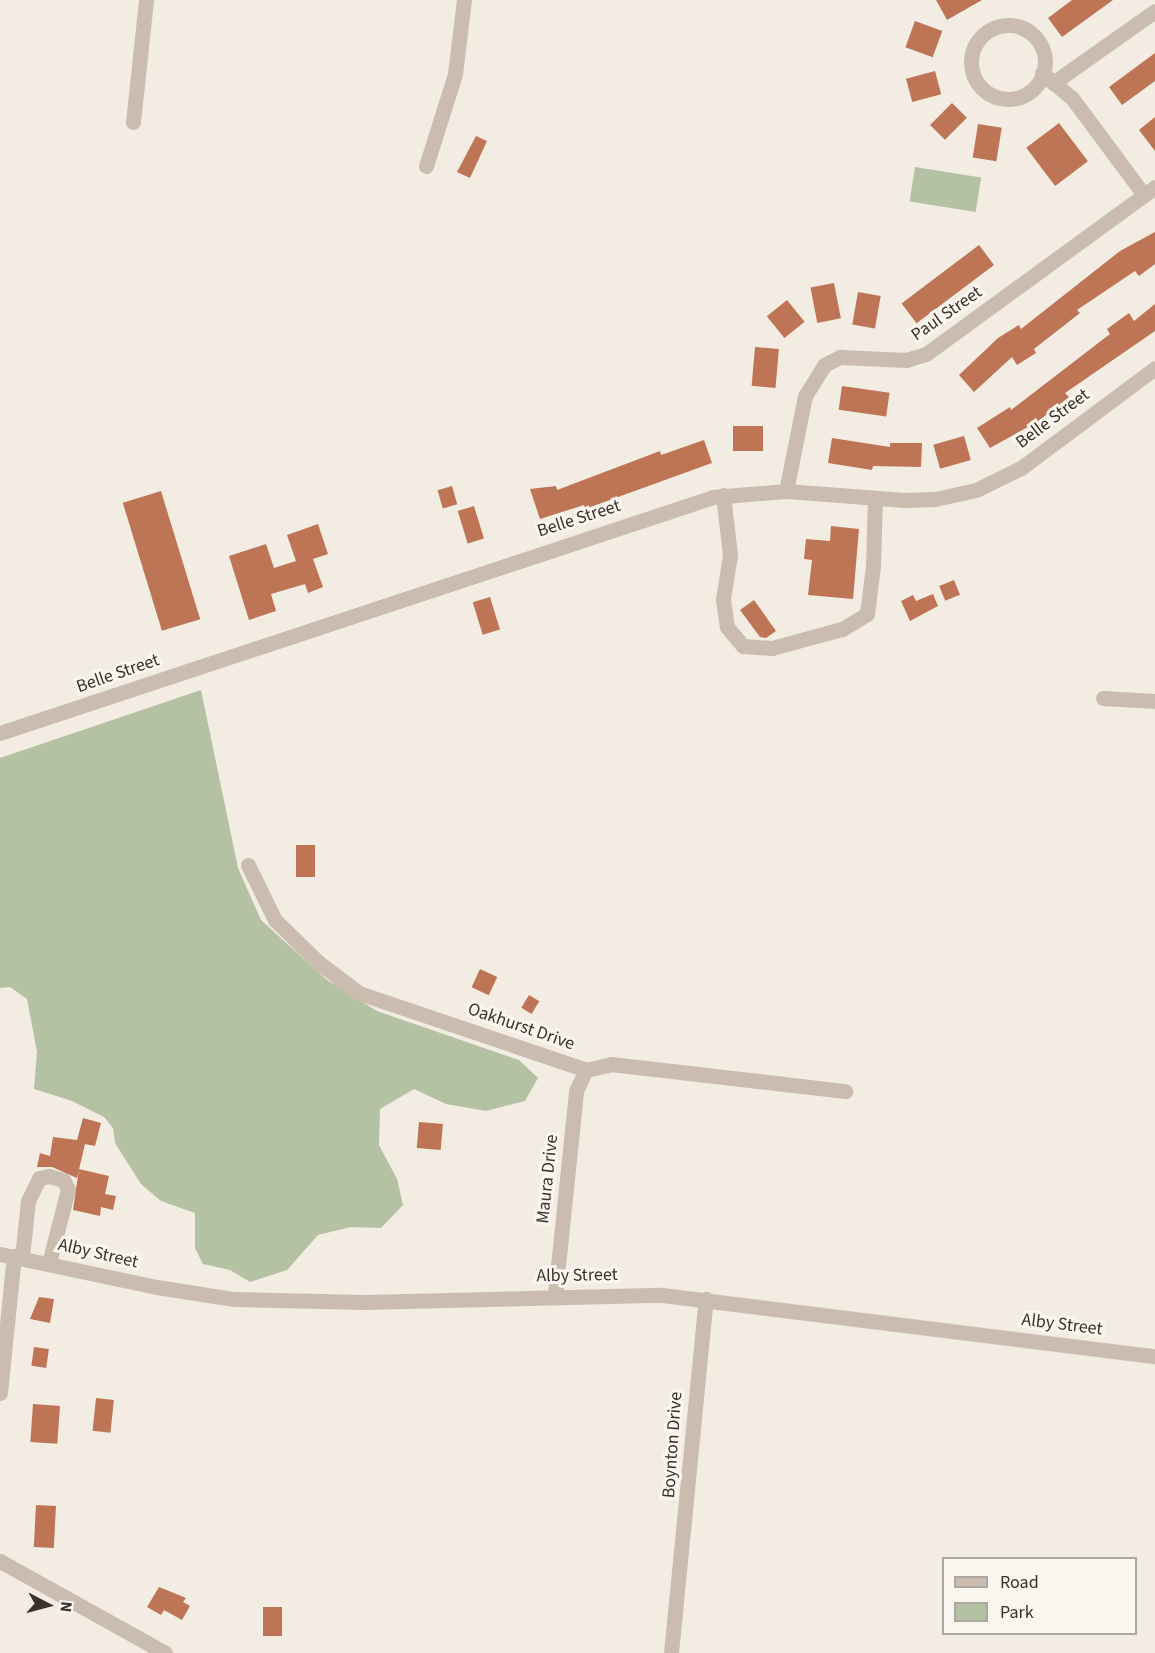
<!DOCTYPE html>
<style>
body{margin:0}
#map{position:relative;width:1155px;height:1653px;overflow:hidden;background:#f2ece3;font-family:"Source Sans 3",sans-serif}
div>[style]{position:absolute}
.green>*{inset:0;background:#b5c1a3;transform-origin:0 0}
.building>*{inset:0;background:#be7555;transform-origin:0 0}
.minor>*{height:15px;margin:-7.5px;padding:0 7.5px;transform-origin:7.5px;border-radius:7.5px;background:#cabdaf}
.minor>.ring{margin:-7.5px;padding:0;box-sizing:content-box;background:none;border:15px solid #cabdaf;border-radius:50%}
span{translate:-50% -50%;white-space:nowrap;text-align:center;line-height:1.15;-webkit-text-stroke:6px #faf6ef;paint-order:stroke}
.street-label{font-size:18px;color:#3a312c}
.legend{position:absolute;left:942px;top:1557px;width:195px;height:78px;box-sizing:border-box;background:#faf6ef;border:2px solid #ada7a1;margin:0;padding:8px 10px;list-style:none;font-size:18px;color:#3a312c}
.legend li{display:flex;align-items:center;gap:12px;height:30px}
.legend b{width:30px;border:2px solid #ada7a1}
.north{position:absolute;left:18px;top:1575px;width:60px;height:60px;-webkit-text-stroke:4px #faf6ef;paint-order:stroke;rotate:96deg;font-size:16px;font-weight:700;line-height:24px;text-align:center;color:#3a312c}
.north::after{content:'';display:block;margin:auto;width:21px;height:27px;background:#3a312c;clip-path:polygon(50% 0,100% 100%,50% 72%,0 100%)}
</style>
<div id="map">
<div class="green">
<div style="left:915px;top:167px;width:67px;height:35px;rotate:9deg"></div>
<div style="clip-path:polygon(201px 690px,238px 868px,261px 920px,326px 979px,377px 1011px,519px 1060px,538px 1078px,525px 1101px,486px 1111px,446px 1104px,414px 1089px,380px 1109px,379px 1145px,397px 1179px,403px 1205px,381px 1228px,351px 1227px,318px 1235px,287px 1270px,250px 1282px,230px 1270px,203px 1264px,195px 1248px,195px 1213px,161px 1201px,141px 1184px,115px 1143px,113px 1128px,104px 1117px,72px 1101px,34px 1089px,37px 1052px,27px 999px,10px 987px,0 988px,0 758px)"></div>
</div>
<div class="building">
<div style="clip-path:polygon(936px 0,982px 0,947px 20px)"></div>
<div style="clip-path:polygon(1072px 0,1113px 0,1062px 37px,1048px 18px)"></div>
<div style="left:915px;top:21px;width:29px;height:28px;rotate:20deg"></div>
<div style="clip-path:polygon(1155px 53px,1155px 81px,1122px 105px,1109px 87px)"></div>
<div style="left:935px;top:71px;width:24px;height:30px;rotate:75deg"></div>
<div style="left:952px;top:103px;width:21px;height:31px;rotate:45deg"></div>
<div style="clip-path:polygon(1155px 117px,1155px 151px,1139px 130px)"></div>
<div style="left:1059px;top:123px;width:48px;height:41px;rotate:53deg"></div>
<div style="left:978px;top:124px;width:24px;height:34px;rotate:9deg"></div>
<div style="clip-path:polygon(476px 136px,487px 141px,470px 178px,457px 172px)"></div>
<div style="clip-path:polygon(1155px 232px,1155px 264px,1139px 276px,1135px 271px,1077px 310px,1080px 313px,1034px 349px,1036px 353px,1017px 365px,1012px 357px,974px 392px,959px 375px,998px 338px,1019px 325px,1021px 329px,1120px 251px)"></div>
<div style="left:979px;top:245px;width:25px;height:97px;rotate:53deg"></div>
<div style="left:834px;top:283px;width:36px;height:24px;rotate:79deg"></div>
<div style="left:858px;top:292px;width:23px;height:33px;rotate:10deg"></div>
<div style="left:787px;top:300px;width:28px;height:26px;rotate:51deg"></div>
<div style="clip-path:polygon(1155px 304px,1155px 331px,1065px 393px,1069px 397px,1037px 422px,990px 448px,977px 428px,1010px 407px,1011px 410px,1110px 334px,1107px 329px,1129px 313px,1134px 321px)"></div>
<div style="left:755px;top:347px;width:24px;height:39px;rotate:5deg"></div>
<div style="left:842px;top:386px;width:48px;height:24px;rotate:8deg"></div>
<div style="left:733px;top:426px;width:30px;height:25px"></div>
<div style="left:964px;top:436px;width:25px;height:32px;rotate:74deg"></div>
<div style="clip-path:polygon(832px 438px,890px 447px,890px 443px,922px 443px,921px 467px,873px 466px,872px 470px,828px 463px)"></div>
<div style="clip-path:polygon(704px 440px,712px 463px,585px 509px,584px 505px,540px 519px,530px 489px,556px 486px,557px 490px,660px 451px,661px 455px)"></div>
<div style="left:452px;top:486px;width:19px;height:15px;rotate:74deg"></div>
<div style="left:161px;top:491px;width:134px;height:40px;rotate:73deg"></div>
<div style="left:474px;top:506px;width:34px;height:17px;rotate:73deg"></div>
<div style="clip-path:polygon(318px 524px,328px 554px,313px 559px,323px 587px,308px 593px,305px 584px,271px 594px,276px 611px,249px 620px,229px 556px,266px 544px,274px 568px,296px 561px,287px 535px)"></div>
<div style="clip-path:polygon(831px 526px,859px 529px,853px 599px,808px 595px,812px 560px,804px 559px,806px 539px,830px 541px)"></div>
<div style="left:954px;top:580px;width:16px;height:16px;rotate:68deg"></div>
<div style="clip-path:polygon(933px 594px,938px 606px,910px 621px,901px 601px,913px 595px,916px 601px)"></div>
<div style="left:490px;top:597px;width:34px;height:18px;rotate:73deg"></div>
<div style="clip-path:polygon(754px 600px,776px 631px,766px 638px,760px 637px,740px 610px)"></div>
<div style="left:296px;top:845px;width:19px;height:32px"></div>
<div style="left:480px;top:969px;width:19px;height:20px;rotate:25deg"></div>
<div style="left:529px;top:995px;width:12px;height:15px;rotate:31deg"></div>
<div style="clip-path:polygon(83px 1118px,101px 1123px,95px 1146px,85px 1144px,77px 1178px,52px 1167px,37px 1167px,40px 1153px,50px 1156px,53px 1137px,77px 1140px)"></div>
<div style="left:419px;top:1122px;width:24px;height:26px;rotate:5deg"></div>
<div style="clip-path:polygon(79px 1169px,109px 1176px,105px 1194px,116px 1196px,113px 1210px,101px 1207px,100px 1216px,73px 1210px)"></div>
<div style="clip-path:polygon(39px 1297px,54px 1299px,50px 1323px,30px 1319px)"></div>
<div style="left:34px;top:1347px;width:15px;height:19px;rotate:8deg"></div>
<div style="left:96px;top:1398px;width:18px;height:33px;rotate:6deg"></div>
<div style="left:33px;top:1404px;width:27px;height:38px;rotate:4deg"></div>
<div style="left:36px;top:1505px;width:20px;height:42px;rotate:3deg"></div>
<div style="clip-path:polygon(159px 1587px,186px 1598px,183px 1602px,190px 1606px,182px 1620px,164px 1610px,161px 1615px,147px 1607px)"></div>
<div style="left:263px;top:1607px;width:19px;height:29px"></div>
</div>
<div class="minor">
<div class="ring" style="left:971px;top:25px;width:59px;height:59px"></div>
<div style="left:1042px;top:73px;width:39px;rotate:40deg"></div>
<div style="left:1072px;top:98px;width:121px;rotate:53.4deg"></div>
<div style="left:1053px;top:83px;width:125px;rotate:-35.2deg"></div>
<div style="left:133px;top:122px;width:123px;rotate:-83.9deg"></div>
<div style="left:426px;top:166px;width:96px;rotate:-72.5deg"></div>
<div style="left:455px;top:74px;width:75px;rotate:-83.1deg"></div>
<div style="left:786px;top:491px;width:97px;rotate:-78.7deg"></div>
<div style="left:805px;top:396px;width:36px;rotate:-58deg"></div>
<div style="left:824px;top:365px;width:18px;rotate:-27deg"></div>
<div style="left:840px;top:357px;width:66px;rotate:2.6deg"></div>
<div style="left:906px;top:360px;width:21px;rotate:-17deg"></div>
<div style="left:926px;top:354px;width:283px;rotate:-36.1deg"></div>
<div style="left:723px;top:495px;width:60px;rotate:83.3deg"></div>
<div style="left:730px;top:555px;width:45px;rotate:99deg"></div>
<div style="left:723px;top:599px;width:28px;rotate:82deg"></div>
<div style="left:727px;top:627px;width:25px;rotate:50deg"></div>
<div style="left:743px;top:646px;width:29px;rotate:4deg"></div>
<div style="left:772px;top:648px;width:73px;rotate:-15.2deg"></div>
<div style="left:842px;top:629px;width:29px;rotate:-31deg"></div>
<div style="left:867px;top:614px;width:48px;rotate:-82.9deg"></div>
<div style="left:873px;top:566px;width:68px;rotate:-88.3deg"></div>
<div style="left:1103px;top:698px;width:52px;rotate:3.3deg"></div>
<div style="left:0;top:733px;width:751px;rotate:-18.31deg"></div>
<div style="left:713px;top:497px;width:73px;rotate:-4.7deg"></div>
<div style="left:786px;top:491px;width:119px;rotate:4.3deg"></div>
<div style="left:905px;top:500px;width:30px;rotate:-2deg"></div>
<div style="left:935px;top:499px;width:42px;rotate:-12.4deg"></div>
<div style="left:976px;top:490px;width:50px;rotate:-26.1deg"></div>
<div style="left:1021px;top:468px;width:167px;rotate:-36.7deg"></div>
<div style="left:248px;top:865px;width:61px;rotate:63.9deg"></div>
<div style="left:275px;top:920px;width:60px;rotate:44.3deg"></div>
<div style="left:318px;top:962px;width:51px;rotate:37.1deg"></div>
<div style="left:359px;top:993px;width:240px;rotate:18.7deg"></div>
<div style="left:586px;top:1070px;width:26px;rotate:-13deg"></div>
<div style="left:611px;top:1064px;width:236px;rotate:6.6deg"></div>
<div style="left:0;top:1254px;width:160px;rotate:11.9deg"></div>
<div style="left:157px;top:1287px;width:78px;rotate:8.9deg"></div>
<div style="left:234px;top:1299px;width:131px;rotate:1.3deg"></div>
<div style="left:365px;top:1302px;width:297px;rotate:-1.4deg"></div>
<div style="left:662px;top:1295px;width:497px;rotate:7.1deg"></div>
<div style="left:22px;top:1257px;width:56px;rotate:-83.9deg"></div>
<div style="left:28px;top:1201px;width:25px;rotate:-64deg"></div>
<div style="left:39px;top:1178px;width:10px;rotate:-11deg"></div>
<div style="left:49px;top:1176px;width:15px;rotate:16deg"></div>
<div style="left:63px;top:1180px;width:10px;rotate:61deg"></div>
<div style="left:68px;top:1189px;width:76px;rotate:104.4deg"></div>
<div style="left:555px;top:1295px;width:205px;rotate:-84.1deg"></div>
<div style="left:576px;top:1091px;width:23px;rotate:-65deg"></div>
<div style="left:0;top:1393px;width:138px;rotate:-84.2deg"></div>
<div style="left:0;top:1561px;width:189px;rotate:29.1deg"></div>
<div style="left:671px;top:1653px;width:356px;rotate:-84.4deg"></div>
</div>
<div class="street-label">
<span style="left:947px;top:314px;rotate:-35deg">Paul Street</span>
<span style="left:1053px;top:419px;rotate:-37deg">Belle Street</span>
<span style="left:579px;top:519px;rotate:-18deg">Belle Street</span>
<span style="left:118px;top:674px;rotate:-19deg">Belle Street</span>
<span style="left:521px;top:1027px;rotate:19deg">Oakhurst Drive</span>
<span style="left:548px;top:1179px;rotate:-84deg">Maura Drive</span>
<span style="left:98px;top:1254px;rotate:13deg">Alby Street</span>
<span style="left:577px;top:1276px;rotate:-1deg">Alby Street</span>
<span style="left:1062px;top:1325px;rotate:7deg">Alby Street</span>
<span style="left:673px;top:1445px;rotate:-86deg">Boynton Drive</span>
</div>
<ul class="legend">
<li><b style="height:8px;background:#cabdaf"></b>Road</li>
<li><b style="height:16px;background:#b5c1a3"></b>Park</li>
</ul>
<div class="north">N</div>
</div>
